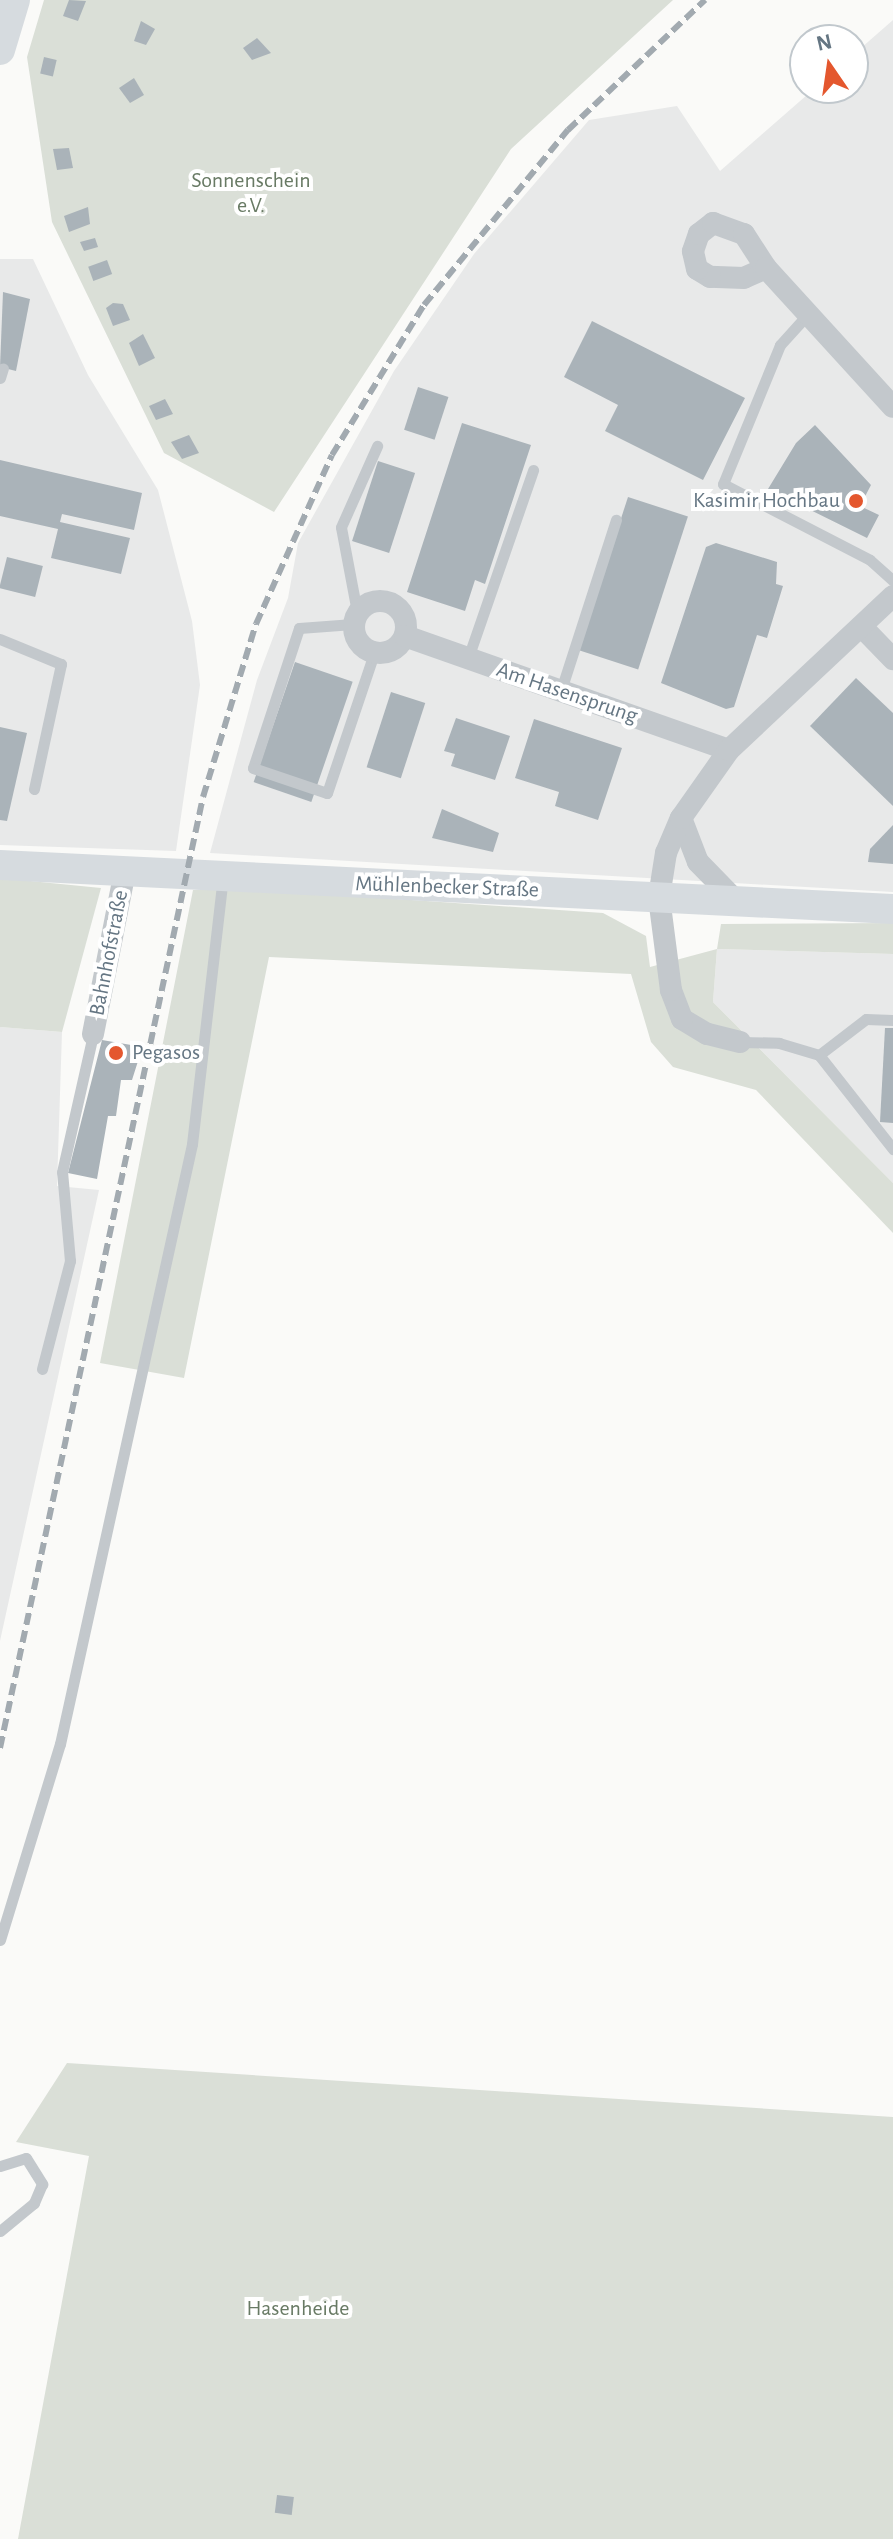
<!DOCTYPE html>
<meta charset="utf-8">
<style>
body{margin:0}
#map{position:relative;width:893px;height:2539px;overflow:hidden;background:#fafaf8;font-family:"Alegreya Sans",sans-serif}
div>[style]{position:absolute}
.built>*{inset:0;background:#e8e9e9}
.green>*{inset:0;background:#dadfd7}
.building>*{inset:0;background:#aab3b9;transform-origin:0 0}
.lane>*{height:11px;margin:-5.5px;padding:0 5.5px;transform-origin:5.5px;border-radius:5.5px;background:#c3c8cc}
.street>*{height:22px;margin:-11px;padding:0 11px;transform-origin:11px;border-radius:11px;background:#c3c8cc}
.street>.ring{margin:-11px;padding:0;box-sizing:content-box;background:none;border:22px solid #c3c8cc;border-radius:50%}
.secondary>*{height:30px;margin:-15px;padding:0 15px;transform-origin:15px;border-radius:15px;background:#d6dbdf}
.rail>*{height:6px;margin-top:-3px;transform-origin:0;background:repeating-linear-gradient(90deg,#a2aab0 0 12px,transparent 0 18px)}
.dots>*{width:22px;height:22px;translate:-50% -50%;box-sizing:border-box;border:4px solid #fff;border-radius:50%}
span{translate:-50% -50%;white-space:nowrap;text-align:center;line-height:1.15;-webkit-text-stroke:8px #fff;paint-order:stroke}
.park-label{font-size:22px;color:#687a64}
.poi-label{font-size:22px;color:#657683}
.right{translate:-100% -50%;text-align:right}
.left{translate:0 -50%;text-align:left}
.street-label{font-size:22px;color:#657683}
.north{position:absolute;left:789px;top:24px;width:80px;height:80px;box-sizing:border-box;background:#fff;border:2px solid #c1c8cd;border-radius:50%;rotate:347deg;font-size:22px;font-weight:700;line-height:32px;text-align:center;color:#657683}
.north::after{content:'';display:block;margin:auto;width:28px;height:36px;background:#e4572e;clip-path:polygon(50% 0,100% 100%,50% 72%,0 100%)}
</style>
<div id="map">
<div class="built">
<div style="clip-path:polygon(893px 20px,893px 892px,210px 853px,257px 680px,288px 598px,298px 543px,394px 371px,474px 254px,589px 120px,677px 106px,720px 171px,815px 88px,853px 88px,853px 55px)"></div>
<div style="clip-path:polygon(0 259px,33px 259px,88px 375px,158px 490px,192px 621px,200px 685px,176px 851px,0 845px)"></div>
<div style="clip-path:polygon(717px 949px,893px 954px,893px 1183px,713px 1002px)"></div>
<div style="clip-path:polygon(0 1027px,62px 1032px,57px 1186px,99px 1190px,0 1641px)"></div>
</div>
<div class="green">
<div style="clip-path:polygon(44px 0,673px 0,511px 149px,274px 512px,164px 453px,52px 222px,27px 57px)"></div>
<div style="clip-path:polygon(0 878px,101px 888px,62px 1032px,0 1027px)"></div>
<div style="clip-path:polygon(252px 889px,603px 913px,646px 936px,650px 967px,717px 949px,721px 924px,893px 923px,893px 954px,717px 949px,713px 1002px,893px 1183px,893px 1233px,756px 1090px,673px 1067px,651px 1042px,631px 974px,269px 957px,184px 1378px,100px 1363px,193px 890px)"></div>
<div style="clip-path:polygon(67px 2063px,893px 2117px,893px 2539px,18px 2539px,89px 2156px,16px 2142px)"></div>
</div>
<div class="building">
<div style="clip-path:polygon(69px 0,86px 1px,78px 21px,63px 16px)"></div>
<div style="clip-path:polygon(141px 21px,155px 29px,146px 45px,134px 41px)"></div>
<div style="clip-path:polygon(257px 38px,271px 53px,252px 60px,243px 48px)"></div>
<div style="left:44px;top:57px;width:13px;height:17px;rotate:13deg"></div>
<div style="clip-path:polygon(134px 78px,144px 95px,130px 103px,119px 88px)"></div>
<div style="clip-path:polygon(69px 148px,73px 168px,57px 170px,53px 149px)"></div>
<div style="clip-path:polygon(88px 207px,90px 224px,69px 232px,64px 216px)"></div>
<div style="clip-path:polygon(95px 238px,98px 247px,84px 251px,80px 242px)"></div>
<div style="left:107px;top:260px;width:15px;height:20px;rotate:70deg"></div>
<div style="clip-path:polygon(3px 292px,30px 299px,16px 371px,0 367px)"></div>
<div style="clip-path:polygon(113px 303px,123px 304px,130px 320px,113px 326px,106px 308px)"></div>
<div style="clip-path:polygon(592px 321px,745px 398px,703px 480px,605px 431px,618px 405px,564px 377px)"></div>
<div style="clip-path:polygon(143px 334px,155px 358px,139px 366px,129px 343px)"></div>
<div style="left:418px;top:387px;width:32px;height:45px;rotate:18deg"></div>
<div style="clip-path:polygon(165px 399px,173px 414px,156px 420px,149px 406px)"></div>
<div style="clip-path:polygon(462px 423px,531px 445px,485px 584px,475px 580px,465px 611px,407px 592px)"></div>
<div style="clip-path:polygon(815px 425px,871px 485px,860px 506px,879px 515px,867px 538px,768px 489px,796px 443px)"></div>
<div style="clip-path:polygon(189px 435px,199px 453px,182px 459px,171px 442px)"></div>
<div style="clip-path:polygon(0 460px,142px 493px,134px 530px,62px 514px,60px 522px,130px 538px,121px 574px,51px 558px,58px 529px,0 516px)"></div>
<div style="left:378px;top:461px;width:39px;height:84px;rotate:18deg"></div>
<div style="left:628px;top:497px;width:63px;height:161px;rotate:18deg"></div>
<div style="clip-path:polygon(716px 543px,777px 562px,776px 584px,783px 586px,767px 638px,757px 635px,734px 707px,726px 709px,661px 683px,706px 547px)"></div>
<div style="left:7px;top:557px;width:37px;height:32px;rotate:14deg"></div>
<div style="left:295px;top:662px;width:61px;height:127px;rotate:19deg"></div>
<div style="clip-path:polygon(856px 678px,893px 713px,893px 806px,810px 726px)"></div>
<div style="left:391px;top:692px;width:36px;height:79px;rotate:18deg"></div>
<div style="clip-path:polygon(456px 718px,510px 736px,495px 780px,451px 766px,455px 754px,444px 751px)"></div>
<div style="clip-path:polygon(534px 719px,622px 748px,598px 820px,555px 806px,559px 792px,515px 778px)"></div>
<div style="clip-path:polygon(0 727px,27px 733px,7px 821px,0 820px)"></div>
<div style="clip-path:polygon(442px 809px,499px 833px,493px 852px,432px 838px)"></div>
<div style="clip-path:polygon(893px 825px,893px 864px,868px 862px,870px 849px)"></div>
<div style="clip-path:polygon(885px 1028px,893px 1028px,893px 1123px,880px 1122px)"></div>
<div style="clip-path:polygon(102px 1040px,137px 1046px,139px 1058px,132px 1080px,121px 1080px,116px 1116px,108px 1116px,97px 1179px,68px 1173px)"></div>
<div style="left:277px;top:2495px;width:17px;height:18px;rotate:7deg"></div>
</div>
<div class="lane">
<div style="left:808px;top:314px;width:42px;rotate:132.1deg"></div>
<div style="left:780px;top:345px;width:150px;rotate:112.3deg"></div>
<div style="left:723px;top:484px;width:165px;rotate:27.3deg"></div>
<div style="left:870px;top:560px;width:31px;rotate:42deg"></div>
<div style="left:0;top:378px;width:10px;rotate:-73deg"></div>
<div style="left:357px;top:612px;width:86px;rotate:-100.7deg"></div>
<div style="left:341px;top:527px;width:89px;rotate:-66deg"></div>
<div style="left:353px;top:624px;width:54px;rotate:175.8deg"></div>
<div style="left:299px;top:628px;width:147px;rotate:108.2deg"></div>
<div style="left:253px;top:768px;width:78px;rotate:18.7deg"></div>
<div style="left:327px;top:793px;width:148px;rotate:-71.4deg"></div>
<div style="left:0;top:639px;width:66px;rotate:22.3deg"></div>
<div style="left:61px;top:664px;width:128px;rotate:102.2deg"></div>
<div style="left:468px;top:658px;width:199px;rotate:-70.9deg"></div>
<div style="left:561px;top:690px;width:179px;rotate:-72.1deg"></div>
<div style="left:740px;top:1042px;width:39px;rotate:1deg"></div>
<div style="left:779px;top:1043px;width:42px;rotate:16.7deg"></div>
<div style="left:819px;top:1055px;width:120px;rotate:51.8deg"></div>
<div style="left:819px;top:1055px;width:59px;rotate:-37.5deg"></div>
<div style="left:866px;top:1019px;width:27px;rotate:2deg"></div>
<div style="left:42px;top:1369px;width:112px;rotate:-75.5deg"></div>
<div style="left:70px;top:1261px;width:89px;rotate:-95.1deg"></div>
<div style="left:62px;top:1172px;width:141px;rotate:-77.3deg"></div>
<div style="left:0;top:1940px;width:205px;rotate:-73deg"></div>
<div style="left:60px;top:1744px;width:614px;rotate:-77.59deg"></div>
<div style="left:192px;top:1144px;width:268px;rotate:-83.4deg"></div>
<div style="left:0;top:2166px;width:27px;rotate:-17deg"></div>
<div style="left:26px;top:2158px;width:31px;rotate:58deg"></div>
<div style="left:42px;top:2184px;width:21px;rotate:113deg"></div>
<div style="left:34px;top:2203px;width:44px;rotate:140.5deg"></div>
</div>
<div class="street">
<div style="left:766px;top:268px;width:24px;rotate:156deg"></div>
<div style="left:744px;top:278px;width:34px;rotate:-178deg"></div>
<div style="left:710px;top:277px;width:15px;rotate:-148deg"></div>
<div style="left:697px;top:269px;width:18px;rotate:-103deg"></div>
<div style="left:693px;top:251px;width:18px;rotate:-71deg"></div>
<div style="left:699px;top:234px;width:18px;rotate:-38deg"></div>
<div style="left:713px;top:223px;width:33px;rotate:20deg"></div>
<div style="left:744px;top:234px;width:40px;rotate:57.1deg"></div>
<div style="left:766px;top:268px;width:188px;rotate:47.6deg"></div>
<div class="ring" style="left:354px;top:601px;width:30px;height:30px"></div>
<div style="left:862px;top:627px;width:45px;rotate:45.9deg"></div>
<div style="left:405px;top:636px;width:343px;rotate:19.4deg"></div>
<div style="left:681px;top:818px;width:47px;rotate:68.9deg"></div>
<div style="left:698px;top:862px;width:54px;rotate:45.7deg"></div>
<div style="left:93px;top:1034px;width:166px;rotate:-78.9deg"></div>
<div style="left:740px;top:1042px;width:34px;rotate:-166deg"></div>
<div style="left:707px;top:1034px;width:29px;rotate:-149deg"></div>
<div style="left:682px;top:1019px;width:31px;rotate:-111deg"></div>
<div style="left:671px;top:990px;width:94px;rotate:-97.4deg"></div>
<div style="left:659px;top:897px;width:45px;rotate:-81deg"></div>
<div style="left:666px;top:853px;width:38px;rotate:-67deg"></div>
<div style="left:681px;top:818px;width:83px;rotate:-54.8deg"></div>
<div style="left:729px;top:750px;width:225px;rotate:-43.2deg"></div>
</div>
<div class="secondary">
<div style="left:0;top:50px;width:52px;rotate:-73.3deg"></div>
<div style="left:0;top:865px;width:894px;rotate:2.82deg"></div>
</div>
<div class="rail">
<div style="left:0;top:1748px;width:972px;rotate:-77.95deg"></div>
<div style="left:203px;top:797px;width:181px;rotate:-73deg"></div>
<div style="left:256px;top:624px;width:185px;rotate:-65.8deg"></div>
<div style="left:332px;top:455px;width:176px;rotate:-58.5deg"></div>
<div style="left:424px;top:305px;width:227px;rotate:-50.6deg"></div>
<div style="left:568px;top:130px;width:189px;rotate:-43.5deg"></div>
</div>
<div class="dots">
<div style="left:856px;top:501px;background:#e4572e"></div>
<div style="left:116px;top:1053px;background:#e4572e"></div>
</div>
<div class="park-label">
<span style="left:251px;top:193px">Sonnenschein<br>e.V.</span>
<span style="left:298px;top:2309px">Hasenheide</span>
</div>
<div class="poi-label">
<span class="right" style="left:840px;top:501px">Kasimir Hochbau</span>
<span class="left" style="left:132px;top:1053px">Pegasos</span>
</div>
<div class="street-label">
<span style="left:567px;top:693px;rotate:19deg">Am Hasensprung</span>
<span style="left:447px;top:887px;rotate:2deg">Mühlenbecker Straße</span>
<span style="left:109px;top:953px;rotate:-79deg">Bahnhofstraße</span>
</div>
<div class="north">N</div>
</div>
